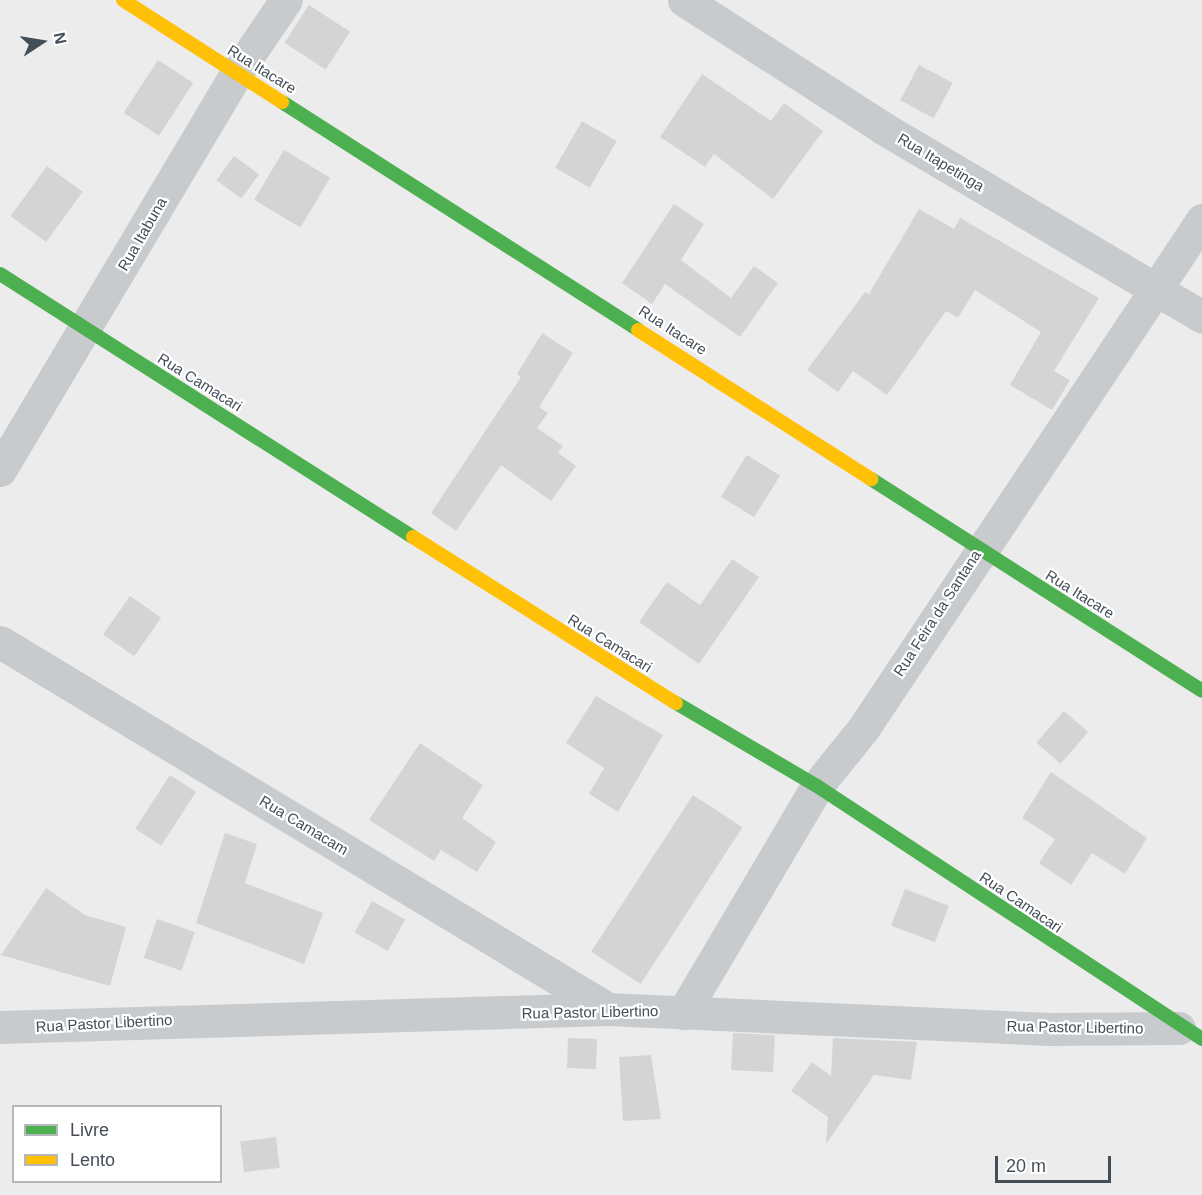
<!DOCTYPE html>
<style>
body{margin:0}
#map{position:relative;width:1202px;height:1195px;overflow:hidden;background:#edecec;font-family:Arial,sans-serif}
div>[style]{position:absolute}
.building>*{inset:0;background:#d4d4d7;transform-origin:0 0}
.street>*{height:33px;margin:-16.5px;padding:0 16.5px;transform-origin:16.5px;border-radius:16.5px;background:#c8cbcd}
.fast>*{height:14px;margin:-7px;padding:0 7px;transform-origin:7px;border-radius:7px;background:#4caf50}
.slow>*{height:14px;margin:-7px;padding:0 7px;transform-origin:7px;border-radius:7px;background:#ffc107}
span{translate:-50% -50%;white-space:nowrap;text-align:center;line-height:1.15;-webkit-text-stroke:4.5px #fff;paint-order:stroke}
.street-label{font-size:15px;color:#444e59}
.legend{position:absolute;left:12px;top:1105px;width:210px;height:78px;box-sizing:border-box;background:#fff;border:2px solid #b4b8bd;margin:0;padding:8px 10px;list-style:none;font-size:18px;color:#444e59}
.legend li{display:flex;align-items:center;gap:12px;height:30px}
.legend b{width:30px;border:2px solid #b4b8bd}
.north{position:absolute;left:12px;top:12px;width:60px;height:60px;-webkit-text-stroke:4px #fff;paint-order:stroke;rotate:78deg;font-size:16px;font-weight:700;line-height:24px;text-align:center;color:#444e59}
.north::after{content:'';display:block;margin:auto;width:21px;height:27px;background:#444e59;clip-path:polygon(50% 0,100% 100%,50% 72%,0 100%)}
.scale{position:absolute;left:995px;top:1156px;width:116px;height:27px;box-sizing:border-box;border:3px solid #444e59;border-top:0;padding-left:8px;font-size:18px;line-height:21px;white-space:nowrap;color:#444e59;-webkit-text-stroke:4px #fff;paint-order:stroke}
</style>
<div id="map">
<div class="building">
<div style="left:309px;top:5px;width:49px;height:45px;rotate:33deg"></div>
<div style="left:158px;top:60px;width:42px;height:63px;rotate:33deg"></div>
<div style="left:919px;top:65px;width:38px;height:40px;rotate:28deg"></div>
<div style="clip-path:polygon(702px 74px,771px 121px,784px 103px,823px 131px,773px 199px,714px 154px,705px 167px,660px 137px)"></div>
<div style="left:582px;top:121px;width:40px;height:54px;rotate:30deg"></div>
<div style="left:284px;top:150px;width:54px;height:58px;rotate:31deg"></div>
<div style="left:234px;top:156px;width:31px;height:30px;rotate:36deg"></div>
<div style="left:47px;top:166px;width:44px;height:62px;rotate:36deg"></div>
<div style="clip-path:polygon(674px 204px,704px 224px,681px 260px,731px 298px,754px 266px,778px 283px,740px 337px,665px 284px,652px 304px,622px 283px)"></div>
<div style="clip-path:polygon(919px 209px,954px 229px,960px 218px,1099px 298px,1054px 371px,1070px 380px,1052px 410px,1010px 385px,1041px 332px,975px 290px,958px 318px,946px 311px,887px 395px,853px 371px,838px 392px,807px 370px,865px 292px,869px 294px)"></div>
<div style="clip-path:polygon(542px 333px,573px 353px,539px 407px,548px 413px,537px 428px,563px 446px,558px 453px,576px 466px,551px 501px,501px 465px,456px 531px,431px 513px,521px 377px,517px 374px)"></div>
<div style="left:747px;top:455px;width:39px;height:49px;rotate:32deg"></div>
<div style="clip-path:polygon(732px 559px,759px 577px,699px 664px,639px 622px,667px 582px,700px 605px)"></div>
<div style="left:130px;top:596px;width:38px;height:47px;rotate:35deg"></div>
<div style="clip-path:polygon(596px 696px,663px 735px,618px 812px,589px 794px,604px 768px,566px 743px)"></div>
<div style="left:1064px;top:711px;width:32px;height:42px;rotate:41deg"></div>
<div style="clip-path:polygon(420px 743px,483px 785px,462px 818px,496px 842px,477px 872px,441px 850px,434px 861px,369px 820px)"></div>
<div style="clip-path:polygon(1051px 772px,1147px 838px,1125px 874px,1092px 853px,1071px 885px,1039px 863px,1055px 839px,1022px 818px)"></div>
<div style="left:170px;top:775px;width:31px;height:64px;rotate:33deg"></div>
<div style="left:693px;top:795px;width:59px;height:187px;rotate:33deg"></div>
<div style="clip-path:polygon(225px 833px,257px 844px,245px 883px,323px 913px,304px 964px,196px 923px)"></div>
<div style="clip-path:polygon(46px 888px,85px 915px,126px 927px,110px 986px,1px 955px)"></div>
<div style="left:905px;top:889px;width:47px;height:39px;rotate:21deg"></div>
<div style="left:372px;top:901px;width:38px;height:36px;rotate:29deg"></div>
<div style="left:157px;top:919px;width:40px;height:41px;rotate:19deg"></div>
<div style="left:733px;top:1033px;width:42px;height:37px;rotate:3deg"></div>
<div style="left:568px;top:1038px;width:29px;height:30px;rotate:2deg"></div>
<div style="clip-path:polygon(833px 1038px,917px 1042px,911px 1080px,874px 1075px,826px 1144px,828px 1117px,791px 1091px,812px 1062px,831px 1076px)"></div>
<div style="clip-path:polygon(651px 1055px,661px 1119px,623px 1121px,619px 1057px)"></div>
<div style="left:276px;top:1137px;width:31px;height:36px;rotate:83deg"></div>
</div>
<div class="street">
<div style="left:684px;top:0;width:237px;rotate:32.7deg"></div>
<div style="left:883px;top:128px;width:371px;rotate:30.6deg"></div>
<div style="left:0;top:470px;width:463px;rotate:-59.2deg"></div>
<div style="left:237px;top:72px;width:87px;rotate:-55.8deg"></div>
<div style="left:0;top:642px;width:710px;rotate:31.12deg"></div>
<div style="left:683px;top:1013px;width:264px;rotate:-59.4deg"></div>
<div style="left:817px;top:786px;width:73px;rotate:-51.1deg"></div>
<div style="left:863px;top:729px;width:612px;rotate:-56.34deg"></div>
<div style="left:0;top:1027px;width:608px;rotate:-1.7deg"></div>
<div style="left:608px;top:1009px;width:441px;rotate:2.6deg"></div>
<div style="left:1049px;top:1029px;width:130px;rotate:-0.4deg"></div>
</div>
<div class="fast">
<div style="left:282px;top:102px;width:423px;rotate:32.6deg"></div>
<div style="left:0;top:274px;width:490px;rotate:32.5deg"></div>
<div style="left:871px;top:479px;width:393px;rotate:32.6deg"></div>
<div style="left:676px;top:703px;width:164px;rotate:30.5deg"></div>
<div style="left:817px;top:786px;width:461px;rotate:33.3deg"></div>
</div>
<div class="slow">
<div style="left:123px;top:0;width:189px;rotate:32.7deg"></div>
<div style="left:638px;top:330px;width:277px;rotate:32.6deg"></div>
<div style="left:413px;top:537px;width:311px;rotate:32.3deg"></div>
</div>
<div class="street-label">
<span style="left:262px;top:69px;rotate:32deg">Rua Itacare</span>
<span style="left:941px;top:162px;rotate:31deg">Rua Itapetinga</span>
<span style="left:142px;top:234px;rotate:-60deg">Rua Itabuna</span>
<span style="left:673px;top:330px;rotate:33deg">Rua Itacare</span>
<span style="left:200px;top:382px;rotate:32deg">Rua Camacari</span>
<span style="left:1080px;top:594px;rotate:32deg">Rua Itacare</span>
<span style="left:937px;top:613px;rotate:-57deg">Rua Feira da Santana</span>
<span style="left:610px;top:643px;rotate:32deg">Rua Camacari</span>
<span style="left:304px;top:825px;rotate:31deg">Rua Camacam</span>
<span style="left:1021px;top:902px;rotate:34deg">Rua Camacari</span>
<span style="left:590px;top:1012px;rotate:-1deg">Rua Pastor Libertino</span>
<span style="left:104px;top:1023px;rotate:-3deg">Rua Pastor Libertino</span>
<span style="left:1075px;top:1027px;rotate:1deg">Rua Pastor Libertino</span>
</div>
<ul class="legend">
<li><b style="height:8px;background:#4caf50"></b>Livre</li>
<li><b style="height:8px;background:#ffc107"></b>Lento</li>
</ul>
<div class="north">N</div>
<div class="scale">20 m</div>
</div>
